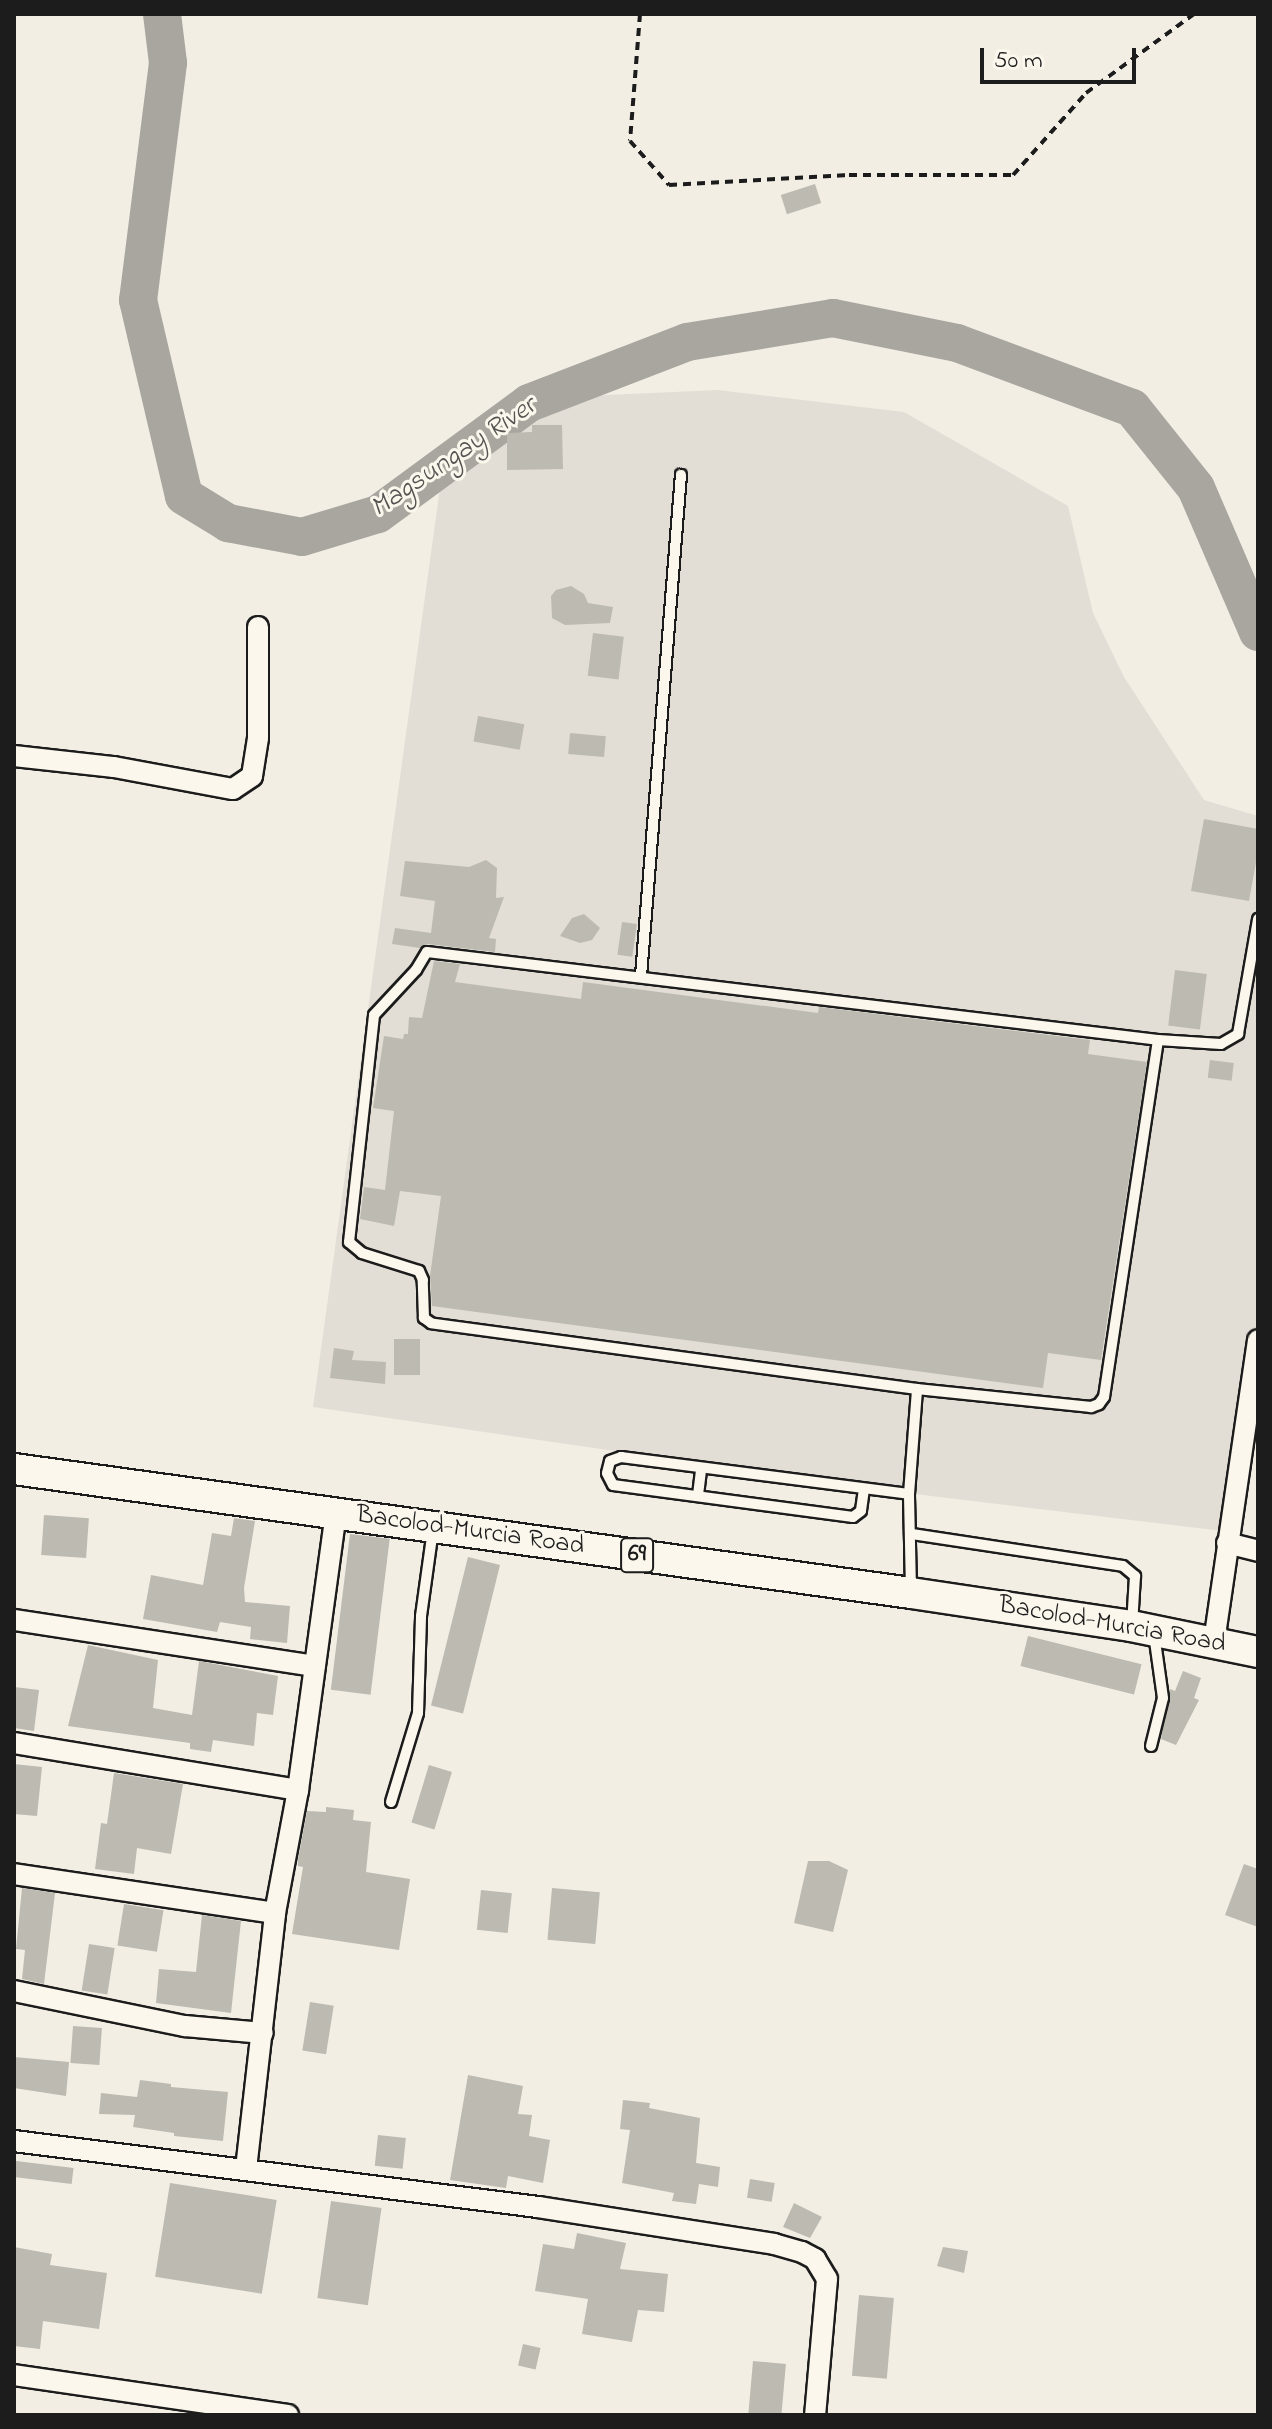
<!DOCTYPE html>
<style>
body{margin:0}
#map{position:relative;width:1272px;height:2429px;overflow:hidden;background:#f2eee4;font-family:"Indie Flower",sans-serif}
div>[style]{position:absolute}
.built>*{inset:0;background:#e2ded5}
.river>*{height:38px;margin:-19px;padding:0 19px;transform-origin:19px;border-radius:19px;background:#a9a6a0}
.building>*{inset:0;background:#bdbab1;transform-origin:0 0}
.path>*{height:4px;margin-top:-2px;transform-origin:0;background:repeating-linear-gradient(90deg,#1c1c1c 0 8px,transparent 0 14px)}
.roads{filter:drop-shadow(2px 0 #1c1c1c) drop-shadow(-2px 0 #1c1c1c) drop-shadow(0 2px #1c1c1c) drop-shadow(0 -2px #1c1c1c)}
.service>*{height:10px;margin:-5px;padding:0 5px;transform-origin:5px;border-radius:5px;background:#fbf7ec}
.minor>*{height:20px;margin:-10px;padding:0 10px;transform-origin:10px;border-radius:10px;background:#fbf7ec}
.primary>*{height:30px;margin:-15px;padding:0 15px;transform-origin:15px;border-radius:15px;background:#fbf7ec}
span{translate:-50% -50%;white-space:nowrap;text-align:center;line-height:1.15;-webkit-text-stroke:6px #fbf7ec;paint-order:stroke}
.shield-label span{padding:2px 6px;background:#fbf7ec;border:2px solid;border-radius:6px;-webkit-text-stroke-width:0}
.shield-label{font-size:24px;color:#1c1c1c;font-weight:700}
.street-label{font-size:26px;color:#1c1c1c}
.water-label{font-size:28px;color:#545351;font-style:italic}
.frame{position:absolute;inset:0;border:16px solid #1c1c1c;pointer-events:none}
.scale{position:absolute;left:980px;top:48px;width:156px;height:36px;box-sizing:border-box;border:4px solid #1c1c1c;border-top:0;padding-left:10px;font-size:24px;line-height:28px;white-space:nowrap;color:#1c1c1c;-webkit-text-stroke:6px #fbf7ec;paint-order:stroke}
</style>
<div id="map">
<div class="built">
<div style="clip-path:polygon(718px 390px,904px 412px,1068px 506px,1093px 613px,1124px 677px,1204px 800px,1258px 816px,1258px 1391px,1239px 1533px,882px 1490px,313px 1407px,444px 459px,563px 397px)"></div>
</div>
<div class="river">
<div style="left:162px;top:14px;width:49px;rotate:83deg"></div>
<div style="left:168px;top:63px;width:239px;rotate:97.2deg"></div>
<div style="left:138px;top:300px;width:201px;rotate:76.8deg"></div>
<div style="left:184px;top:496px;width:52px;rotate:31.5deg"></div>
<div style="left:228px;top:523px;width:75px;rotate:10.7deg"></div>
<div style="left:302px;top:537px;width:79px;rotate:-16.8deg"></div>
<div style="left:378px;top:514px;width:187px;rotate:-36.3deg"></div>
<div style="left:529px;top:403px;width:169px;rotate:-21.1deg"></div>
<div style="left:687px;top:342px;width:148px;rotate:-9.3deg"></div>
<div style="left:833px;top:318px;width:126px;rotate:11.4deg"></div>
<div style="left:957px;top:343px;width:187px;rotate:20.4deg"></div>
<div style="left:1132px;top:408px;width:102px;rotate:51.3deg"></div>
<div style="left:1196px;top:488px;width:157px;rotate:66.7deg"></div>
</div>
<div class="building">
<div style="left:815px;top:184px;width:20px;height:36px;rotate:72deg"></div>
<div style="clip-path:polygon(532px 425px,562px 425px,563px 469px,507px 470px,507px 433px,532px 432px)"></div>
<div style="clip-path:polygon(571px 586px,584px 594px,588px 603px,613px 607px,610px 623px,565px 625px,552px 618px,551px 596px,556px 590px)"></div>
<div style="left:593px;top:633px;width:31px;height:43px;rotate:7deg"></div>
<div style="left:478px;top:716px;width:47px;height:26px;rotate:10deg"></div>
<div style="left:570px;top:733px;width:36px;height:21px;rotate:5deg"></div>
<div style="clip-path:polygon(1204px 819px,1258px 829px,1258px 851px,1249px 901px,1191px 891px)"></div>
<div style="clip-path:polygon(405px 861px,469px 867px,486px 860px,497px 868px,496px 898px,504px 897px,489px 938px,496px 939px,495px 952px,428px 944px,420px 948px,392px 944px,395px 928px,431px 933px,435px 901px,400px 896px)"></div>
<div style="clip-path:polygon(584px 914px,600px 928px,592px 940px,580px 943px,560px 936px,572px 918px)"></div>
<div style="left:622px;top:922px;width:15px;height:33px;rotate:8deg"></div>
<div style="clip-path:polygon(434px 961px,460px 964px,455px 982px,581px 999px,583px 982px,818px 1013px,819px 1007px,1090px 1040px,1088px 1054px,1147px 1062px,1101px 1360px,1048px 1353px,1043px 1388px,432px 1306px,430px 1276px,441px 1196px,400px 1191px,394px 1226px,360px 1219px,364px 1187px,385px 1190px,394px 1111px,373px 1108px,384px 1036px,403px 1039px,404px 1034px,408px 1034px,409px 1017px,422px 1018px)"></div>
<div style="left:1175px;top:970px;width:32px;height:56px;rotate:7deg"></div>
<div style="left:1210px;top:1060px;width:24px;height:18px;rotate:7deg"></div>
<div style="left:394px;top:1339px;width:26px;height:36px"></div>
<div style="clip-path:polygon(334px 1348px,354px 1351px,352px 1360px,386px 1362px,385px 1384px,330px 1378px)"></div>
<div style="left:44px;top:1515px;width:45px;height:40px;rotate:4deg"></div>
<div style="clip-path:polygon(234px 1518px,255px 1521px,244px 1588px,245px 1602px,290px 1606px,287px 1643px,250px 1639px,251px 1627px,220px 1622px,217px 1632px,143px 1619px,151px 1575px,203px 1585px,212px 1533px,231px 1536px)"></div>
<div style="left:350px;top:1534px;width:40px;height:157px;rotate:7deg"></div>
<div style="left:468px;top:1557px;width:33px;height:153px;rotate:14deg"></div>
<div style="left:1028px;top:1636px;width:117px;height:31px;rotate:14deg"></div>
<div style="clip-path:polygon(88px 1645px,158px 1660px,153px 1708px,192px 1715px,199px 1661px,278px 1676px,273px 1715px,257px 1713px,254px 1746px,213px 1740px,211px 1752px,190px 1749px,190px 1743px,68px 1726px)"></div>
<div style="clip-path:polygon(1183px 1671px,1201px 1678px,1194px 1698px,1199px 1700px,1176px 1745px,1161px 1739px,1170px 1689px,1175px 1691px)"></div>
<div style="clip-path:polygon(14px 1687px,39px 1690px,34px 1731px,14px 1728px)"></div>
<div style="clip-path:polygon(14px 1764px,42px 1767px,37px 1816px,14px 1814px)"></div>
<div style="left:429px;top:1765px;width:24px;height:60px;rotate:17deg"></div>
<div style="clip-path:polygon(114px 1773px,183px 1784px,171px 1854px,137px 1848px,134px 1874px,95px 1869px,101px 1823px,107px 1824px)"></div>
<div style="clip-path:polygon(326px 1807px,354px 1810px,353px 1820px,371px 1822px,366px 1872px,410px 1879px,399px 1950px,292px 1934px,303px 1867px,298px 1866px,298px 1860px,307px 1811px,326px 1812px)"></div>
<div style="clip-path:polygon(808px 1861px,829px 1861px,848px 1870px,833px 1932px,794px 1923px)"></div>
<div style="clip-path:polygon(1244px 1864px,1258px 1869px,1258px 1927px,1225px 1915px)"></div>
<div style="clip-path:polygon(22px 1888px,55px 1893px,44px 1984px,22px 1979px,25px 1950px,16px 1949px)"></div>
<div style="left:552px;top:1888px;width:48px;height:52px;rotate:5deg"></div>
<div style="left:481px;top:1890px;width:31px;height:40px;rotate:6deg"></div>
<div style="left:124px;top:1904px;width:40px;height:42px;rotate:9deg"></div>
<div style="clip-path:polygon(202px 1915px,241px 1921px,231px 2013px,156px 2003px,159px 1969px,196px 1972px)"></div>
<div style="left:89px;top:1944px;width:26px;height:47px;rotate:9deg"></div>
<div style="left:310px;top:2002px;width:24px;height:49px;rotate:9deg"></div>
<div style="left:73px;top:2026px;width:29px;height:37px;rotate:4deg"></div>
<div style="clip-path:polygon(14px 2057px,69px 2062px,66px 2096px,14px 2088px)"></div>
<div style="clip-path:polygon(468px 2075px,523px 2086px,518px 2114px,532px 2115px,529px 2136px,550px 2140px,543px 2183px,508px 2176px,506px 2188px,450px 2180px)"></div>
<div style="clip-path:polygon(140px 2080px,171px 2084px,171px 2087px,228px 2092px,223px 2141px,174px 2136px,174px 2133px,133px 2127px,135px 2115px,99px 2114px,101px 2093px,137px 2097px)"></div>
<div style="clip-path:polygon(623px 2100px,650px 2103px,649px 2108px,700px 2118px,696px 2163px,720px 2167px,718px 2187px,699px 2184px,696px 2204px,672px 2201px,674px 2193px,622px 2183px,630px 2130px,620px 2129px)"></div>
<div style="left:378px;top:2135px;width:28px;height:31px;rotate:6deg"></div>
<div style="left:16px;top:2161px;width:58px;height:16px;rotate:7deg"></div>
<div style="left:750px;top:2179px;width:25px;height:19px;rotate:9deg"></div>
<div style="left:170px;top:2183px;width:108px;height:95px;rotate:9deg"></div>
<div style="left:331px;top:2201px;width:51px;height:98px;rotate:8deg"></div>
<div style="clip-path:polygon(794px 2203px,822px 2217px,810px 2238px,783px 2227px)"></div>
<div style="clip-path:polygon(577px 2233px,626px 2243px,620px 2269px,668px 2274px,664px 2312px,638px 2310px,632px 2342px,582px 2334px,588px 2299px,535px 2291px,543px 2244px,574px 2249px)"></div>
<div style="clip-path:polygon(14px 2247px,52px 2254px,50px 2265px,107px 2273px,99px 2329px,43px 2321px,40px 2349px,14px 2346px)"></div>
<div style="clip-path:polygon(943px 2247px,968px 2251px,964px 2273px,937px 2266px)"></div>
<div style="left:859px;top:2295px;width:35px;height:81px;rotate:5deg"></div>
<div style="left:523px;top:2344px;width:18px;height:22px;rotate:13deg"></div>
<div style="left:753px;top:2361px;width:33px;height:54px;rotate:5deg"></div>
</div>
<div class="path">
<div style="left:640px;top:14px;width:127px;rotate:94.5deg"></div>
<div style="left:630px;top:141px;width:59px;rotate:48.4deg"></div>
<div style="left:669px;top:185px;width:180px;rotate:-3.2deg"></div>
<div style="left:849px;top:175px;width:164px"></div>
<div style="left:1013px;top:175px;width:110px;rotate:-48.3deg"></div>
<div style="left:1086px;top:93px;width:134px;rotate:-36.2deg"></div>
</div>
<div class="roads">
<div class="service">
<div style="left:641px;top:976px;width:503px;rotate:-85.44deg"></div>
<div style="left:1158px;top:1040px;width:63px;rotate:3.6deg"></div>
<div style="left:1221px;top:1044px;width:20px;rotate:-30deg"></div>
<div style="left:1238px;top:1034px;width:117px;rotate:-80.1deg"></div>
<div style="left:864px;top:1489px;width:22px;rotate:98deg"></div>
<div style="left:861px;top:1511px;width:10px;rotate:143deg"></div>
<div style="left:853px;top:1517px;width:242px;rotate:-172.4deg"></div>
<div style="left:613px;top:1485px;width:13px;rotate:-117deg"></div>
<div style="left:607px;top:1473px;width:12px;rotate:-76deg"></div>
<div style="left:610px;top:1461px;width:12px;rotate:-20deg"></div>
<div style="left:621px;top:1457px;width:290px;rotate:7.3deg"></div>
<div style="left:698px;top:1495px;width:26px;rotate:-83deg"></div>
<div style="left:912px;top:1534px;width:213px;rotate:8.6deg"></div>
<div style="left:1123px;top:1566px;width:16px;rotate:40deg"></div>
<div style="left:1135px;top:1576px;width:49px;rotate:93.5deg"></div>
<div style="left:911px;top:1591px;width:97px;rotate:-91.2deg"></div>
<div style="left:909px;top:1494px;width:105px;rotate:-85.6deg"></div>
<div style="left:917px;top:1389px;width:490px;rotate:-172.3deg"></div>
<div style="left:431px;top:1323px;width:9px;rotate:-144deg"></div>
<div style="left:424px;top:1318px;width:38px;rotate:-92deg"></div>
<div style="left:423px;top:1280px;width:10px;rotate:-114deg"></div>
<div style="left:419px;top:1271px;width:60px;rotate:-162.5deg"></div>
<div style="left:362px;top:1253px;width:17px;rotate:-140deg"></div>
<div style="left:349px;top:1242px;width:228px;rotate:-83.7deg"></div>
<div style="left:374px;top:1015px;width:62px;rotate:-47deg"></div>
<div style="left:416px;top:970px;width:21px;rotate:-59deg"></div>
<div style="left:427px;top:952px;width:736px;rotate:6.86deg"></div>
<div style="left:1158px;top:1040px;width:361px;rotate:98.6deg"></div>
<div style="left:1104px;top:1397px;width:9px;rotate:126deg"></div>
<div style="left:1099px;top:1404px;width:9px;rotate:159deg"></div>
<div style="left:1091px;top:1407px;width:175px;rotate:-174.1deg"></div>
<div style="left:1151px;top:1746px;width:49px;rotate:-76deg"></div>
<div style="left:1163px;top:1698px;width:65px;rotate:-98deg"></div>
<div style="left:391px;top:1802px;width:93px;rotate:-73.1deg"></div>
<div style="left:418px;top:1713px;width:97px;rotate:-88.2deg"></div>
<div style="left:421px;top:1616px;width:88px;rotate:-82.1deg"></div>
</div>
<div class="minor">
<div style="left:14px;top:756px;width:101px;rotate:6.3deg"></div>
<div style="left:114px;top:767px;width:121px;rotate:10.5deg"></div>
<div style="left:233px;top:789px;width:23px;rotate:-34deg"></div>
<div style="left:252px;top:776px;width:38px;rotate:-81deg"></div>
<div style="left:258px;top:738px;width:111px;rotate:-90deg"></div>
<div style="left:1227px;top:1543px;width:32px;rotate:14deg"></div>
<div style="left:14px;top:1620px;width:304px;rotate:8.7deg"></div>
<div style="left:1214px;top:1642px;width:305px;rotate:-81.7deg"></div>
<div style="left:14px;top:1743px;width:288px;rotate:9.4deg"></div>
<div style="left:14px;top:1874px;width:264px;rotate:8.5deg"></div>
<div style="left:14px;top:1991px;width:175px;rotate:11.6deg"></div>
<div style="left:185px;top:2026px;width:78px;rotate:5.1deg"></div>
<div style="left:14px;top:2141px;width:528px;rotate:7.18deg"></div>
<div style="left:538px;top:2207px;width:239px;rotate:8.9deg"></div>
<div style="left:774px;top:2244px;width:29px;rotate:16deg"></div>
<div style="left:802px;top:2252px;width:15px;rotate:28deg"></div>
<div style="left:815px;top:2259px;width:23px;rotate:59deg"></div>
<div style="left:827px;top:2279px;width:137px;rotate:95deg"></div>
<div style="left:246px;top:2169px;width:258px;rotate:-83.5deg"></div>
<div style="left:275px;top:1913px;width:125px;rotate:-79.4deg"></div>
<div style="left:298px;top:1790px;width:279px;rotate:-82.2deg"></div>
<div style="left:14px;top:2375px;width:277px;rotate:8.3deg"></div>
</div>
<div class="primary">
<div style="left:14px;top:1469px;width:906px;rotate:7.87deg"></div>
<div style="left:911px;top:1593px;width:222px;rotate:8.5deg"></div>
<div style="left:1131px;top:1626px;width:130px;rotate:11.6deg"></div>
</div>
</div>
<div class="shield-label">
<span style="left:637px;top:1555px">69</span>
</div>
<div class="street-label">
<span style="left:470px;top:1532px;rotate:8deg">Bacolod-Murcia Road</span>
<span style="left:1112px;top:1626px;rotate:10deg">Bacolod-Murcia Road</span>
</div>
<div class="water-label">
<span style="left:454px;top:458px;rotate:-34deg">Magsungay River</span>
</div>
<div class="frame"></div>
<div class="scale">50 m</div>
</div>
